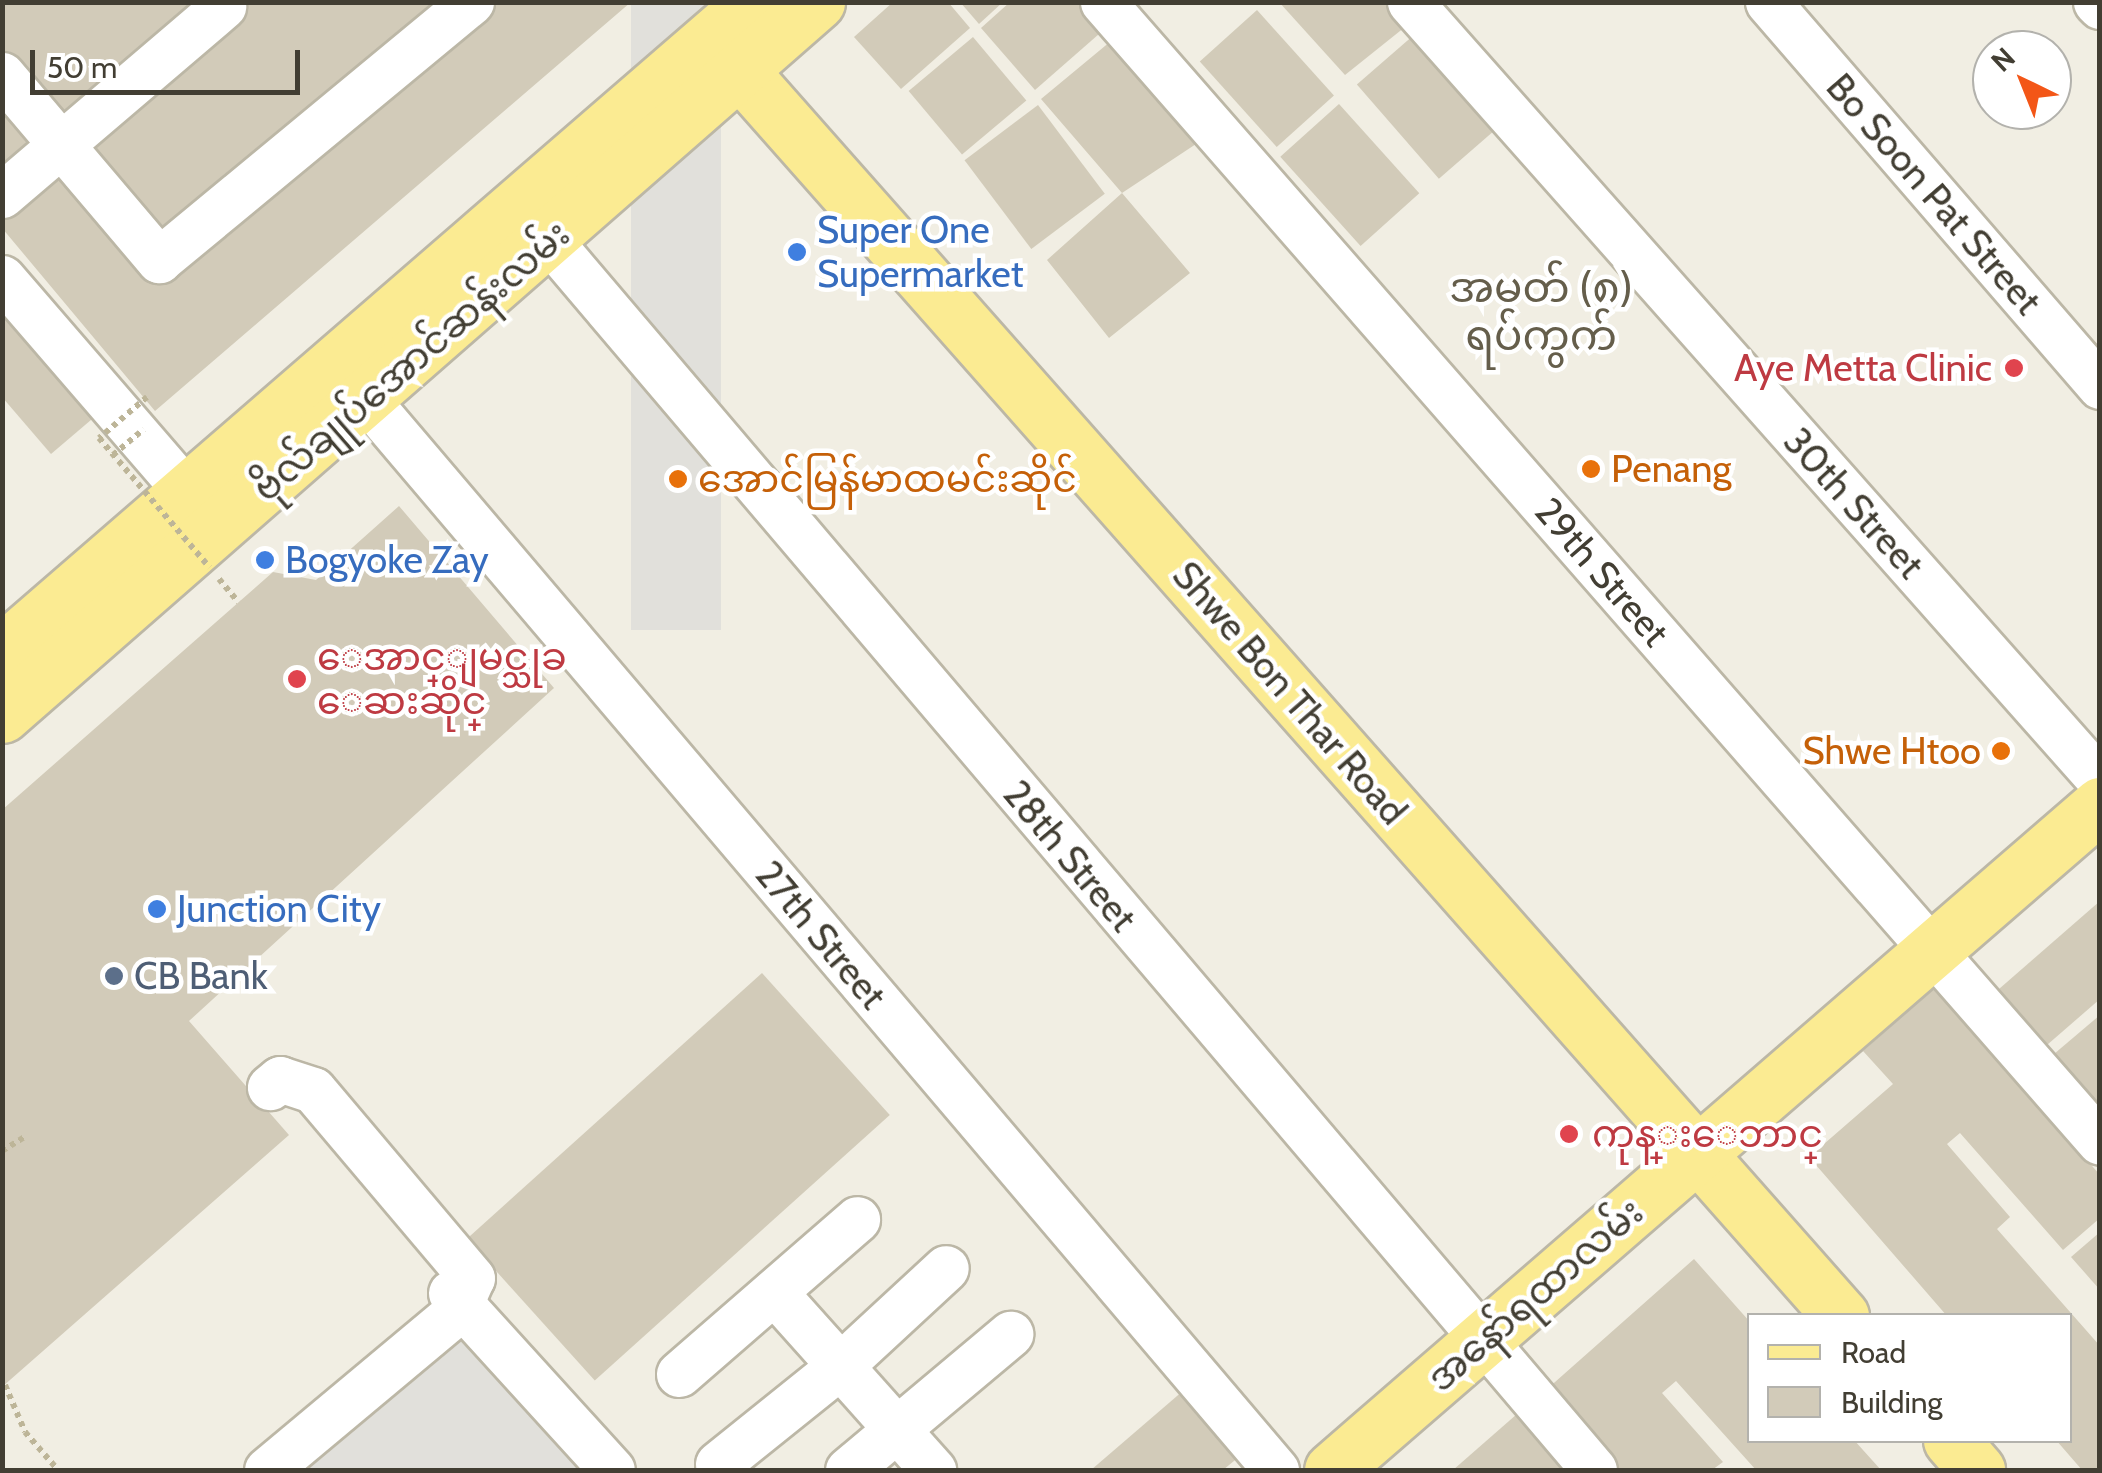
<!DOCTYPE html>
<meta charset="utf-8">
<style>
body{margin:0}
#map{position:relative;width:2102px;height:1473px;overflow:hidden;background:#f1eee3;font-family:Cabin,"Noto Sans Myanmar",sans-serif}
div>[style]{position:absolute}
.parking>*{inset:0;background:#e1e0db;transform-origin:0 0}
.building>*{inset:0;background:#d2cbb9;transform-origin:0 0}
.path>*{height:6px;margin-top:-3px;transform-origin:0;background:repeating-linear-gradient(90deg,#bdb598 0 5px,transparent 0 10px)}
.roads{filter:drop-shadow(2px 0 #bcb7a6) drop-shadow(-2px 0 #bcb7a6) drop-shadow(0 2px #bcb7a6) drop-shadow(0 -2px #bcb7a6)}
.minor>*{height:45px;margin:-22.5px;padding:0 22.5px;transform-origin:22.5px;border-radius:22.5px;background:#fff}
.major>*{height:55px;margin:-27.5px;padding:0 27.5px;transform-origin:27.5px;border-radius:27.5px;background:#fbeb92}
.path-bridge>*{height:6px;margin-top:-3px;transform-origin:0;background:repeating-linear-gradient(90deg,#bdb598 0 5px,transparent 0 10px)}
.dots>*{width:28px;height:28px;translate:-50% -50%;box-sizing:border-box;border:5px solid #fff;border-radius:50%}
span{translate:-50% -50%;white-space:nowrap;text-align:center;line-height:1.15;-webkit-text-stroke:9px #fff;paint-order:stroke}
.street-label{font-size:38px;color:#423e33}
.shop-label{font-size:38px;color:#366cbe}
.left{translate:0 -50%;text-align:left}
.health-label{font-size:38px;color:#be3a42}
.right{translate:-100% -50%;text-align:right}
.food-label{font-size:38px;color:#c56008}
.service-label{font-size:38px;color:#4e5e75}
.quarter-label{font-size:42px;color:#655e4b}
.frame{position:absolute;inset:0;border:5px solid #423e33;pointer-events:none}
.legend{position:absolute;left:1747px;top:1313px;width:325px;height:130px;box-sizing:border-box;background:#fff;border:2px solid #b3b2ad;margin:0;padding:12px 18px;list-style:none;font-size:30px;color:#423e33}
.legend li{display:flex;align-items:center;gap:20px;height:50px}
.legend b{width:50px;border:2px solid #b3b2ad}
.north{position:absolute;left:1972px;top:30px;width:100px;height:100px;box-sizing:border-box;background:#fff;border:2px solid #b3b2ad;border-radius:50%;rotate:317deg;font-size:28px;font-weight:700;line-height:40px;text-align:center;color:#423e33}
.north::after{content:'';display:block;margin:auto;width:35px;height:45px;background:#f35617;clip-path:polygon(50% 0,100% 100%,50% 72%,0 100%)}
.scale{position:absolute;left:30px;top:50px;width:270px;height:45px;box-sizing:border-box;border:5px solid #423e33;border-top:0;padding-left:12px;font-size:30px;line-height:35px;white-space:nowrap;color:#423e33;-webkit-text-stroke:8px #fff;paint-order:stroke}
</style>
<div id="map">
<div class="parking">
<div style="left:631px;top:3px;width:90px;height:627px"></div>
<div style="clip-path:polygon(456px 1322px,585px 1470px,286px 1470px)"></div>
</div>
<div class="building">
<div style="clip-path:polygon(2px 2px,204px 2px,62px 123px,2px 53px)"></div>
<div style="clip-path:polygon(240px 2px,449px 2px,166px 244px,81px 145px)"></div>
<div style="clip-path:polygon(488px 2px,631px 2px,155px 411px,2px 228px,2px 211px,57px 165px,158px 283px)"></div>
<div style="clip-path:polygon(893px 2px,948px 2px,970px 28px,901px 89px,854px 37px)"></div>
<div style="clip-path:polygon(960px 2px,1003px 2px,979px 24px)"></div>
<div style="clip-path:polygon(1010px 2px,1086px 2px,1107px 27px,1035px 90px,981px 28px)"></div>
<div style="clip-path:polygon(1279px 2px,1385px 2px,1405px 27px,1345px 75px)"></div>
<div style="left:1257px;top:10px;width:115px;height:77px;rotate:48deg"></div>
<div style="left:1415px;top:34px;width:125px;height:77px;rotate:49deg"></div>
<div style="left:973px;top:37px;width:83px;height:84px;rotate:50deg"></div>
<div style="clip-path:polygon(1111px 41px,1196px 144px,1122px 193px,1190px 273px,1109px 338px,1047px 260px,1122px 193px,1041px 99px)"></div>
<div style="clip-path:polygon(2px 102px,38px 144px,2px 175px)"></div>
<div style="left:1339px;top:104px;width:120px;height:79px;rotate:48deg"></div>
<div style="left:1038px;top:105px;width:111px;height:92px;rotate:53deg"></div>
<div style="clip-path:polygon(2px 302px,98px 414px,51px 454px,2px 397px)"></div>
<div style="clip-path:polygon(399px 506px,554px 688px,189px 1021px,289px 1135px,2px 1387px,2px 810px,273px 572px,316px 580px)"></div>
<div style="clip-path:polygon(2100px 901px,2100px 999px,2047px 1045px,1999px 989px)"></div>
<div style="left:762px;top:973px;width:191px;height:397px;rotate:48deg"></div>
<div style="clip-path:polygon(1935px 987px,2100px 1175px,2100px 1218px,2063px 1250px,1960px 1133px,1947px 1144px,2010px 1217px,1997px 1229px,2100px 1346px,2100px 1470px,2082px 1470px,2056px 1440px,2070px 1440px,2070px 1316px,1947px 1316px,1809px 1157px,1893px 1084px,1863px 1051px)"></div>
<div style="clip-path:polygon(2100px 1015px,2100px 1107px,2054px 1054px)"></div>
<div style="clip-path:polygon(2100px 1232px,2100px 1290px,2071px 1257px)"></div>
<div style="clip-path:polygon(1694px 1259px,1750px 1322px,1750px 1440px,1854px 1440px,1881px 1470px,1756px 1470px,1676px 1381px,1662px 1393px,1723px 1462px,1712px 1470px,1617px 1470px,1546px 1390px)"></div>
<div style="clip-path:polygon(1184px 1390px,1240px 1456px,1223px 1470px,1091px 1470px)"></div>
<div style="clip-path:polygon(1517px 1414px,1566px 1470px,1453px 1470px)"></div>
</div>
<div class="path">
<div style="left:219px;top:579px;width:30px;rotate:50deg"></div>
<div style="left:2px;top:1151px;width:26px;rotate:-32deg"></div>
<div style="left:5px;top:1385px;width:51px;rotate:66.9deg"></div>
<div style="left:25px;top:1432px;width:50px;rotate:49deg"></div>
</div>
<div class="roads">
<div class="minor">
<div style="left:1103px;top:2px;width:1514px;rotate:48.83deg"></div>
<div style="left:1410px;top:2px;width:1040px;rotate:48.43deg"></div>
<div style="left:1768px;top:2px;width:508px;rotate:49.15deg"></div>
<div style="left:2096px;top:2px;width:6px;rotate:45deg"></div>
<div style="left:2px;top:75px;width:243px;rotate:49.7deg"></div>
<div style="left:159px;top:260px;width:405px;rotate:-39.6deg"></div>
<div style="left:2px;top:195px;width:291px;rotate:-40.5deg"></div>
<div style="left:548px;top:239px;width:1615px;rotate:49.64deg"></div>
<div style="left:2px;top:278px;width:283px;rotate:49.2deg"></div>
<div style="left:367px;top:400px;width:1404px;rotate:49.65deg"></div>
<div style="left:774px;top:1292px;width:239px;rotate:48.2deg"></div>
<div style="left:451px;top:1293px;width:239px;rotate:47.7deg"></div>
<div style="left:679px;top:1374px;width:236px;rotate:-41deg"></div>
<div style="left:718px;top:1464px;width:156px;rotate:-38.8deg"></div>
<div style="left:840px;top:1366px;width:144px;rotate:-42.8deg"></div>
<div style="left:267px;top:1470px;width:248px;rotate:-39.9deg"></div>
<div style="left:457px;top:1311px;width:36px;rotate:-66deg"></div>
<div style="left:472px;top:1278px;width:246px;rotate:-130.2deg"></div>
<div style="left:313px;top:1090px;width:35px;rotate:-162deg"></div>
<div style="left:280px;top:1079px;width:13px;rotate:141deg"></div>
<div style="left:848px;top:1470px;width:212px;rotate:-40deg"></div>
</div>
<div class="major">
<div style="left:740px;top:71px;width:1662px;rotate:48.51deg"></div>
<div style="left:2px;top:652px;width:993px;rotate:-40.88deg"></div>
<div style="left:2px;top:715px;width:1083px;rotate:-41.18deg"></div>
<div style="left:1951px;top:1440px;width:40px;rotate:49deg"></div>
<div style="left:1332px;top:1470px;width:1016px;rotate:-40.89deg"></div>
</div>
</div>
<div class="path-bridge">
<div style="left:147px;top:397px;width:63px;rotate:139.5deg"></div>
<div style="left:99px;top:438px;width:170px;rotate:49.5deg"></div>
<div style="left:113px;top:455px;width:40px;rotate:-40deg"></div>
</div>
<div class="dots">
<div style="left:797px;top:252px;background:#3f7fe0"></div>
<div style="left:2014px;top:368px;background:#e0444e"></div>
<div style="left:1591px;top:469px;background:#e8710a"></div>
<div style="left:678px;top:479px;background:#e8710a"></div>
<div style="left:265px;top:560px;background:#3f7fe0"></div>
<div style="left:297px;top:679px;background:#e0444e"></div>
<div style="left:2001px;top:751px;background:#e8710a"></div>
<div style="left:157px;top:909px;background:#3f7fe0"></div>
<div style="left:114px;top:976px;background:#5c6f8a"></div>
<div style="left:1569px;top:1134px;background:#e0444e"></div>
</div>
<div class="street-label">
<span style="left:1934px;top:194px;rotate:49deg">Bo Soon Pat Street</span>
<span style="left:411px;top:361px;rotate:-41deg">ဗိုလ်ချုပ်အောင်ဆန်းလမ်း</span>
<span style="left:1854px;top:503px;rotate:48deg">30th Street</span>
<span style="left:1602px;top:572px;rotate:49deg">29th Street</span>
<span style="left:1290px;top:693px;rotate:49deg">Shwe Bon Thar Road</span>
<span style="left:1070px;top:856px;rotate:50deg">28th Street</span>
<span style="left:821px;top:935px;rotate:50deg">27th Street</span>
<span style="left:1535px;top:1295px;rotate:-41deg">အနော်ရထာလမ်း</span>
</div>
<div class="shop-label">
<span class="left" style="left:817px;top:252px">Super One<br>Supermarket</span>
<span class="left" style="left:285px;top:560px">Bogyoke Zay</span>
<span class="left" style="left:177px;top:909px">Junction City</span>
</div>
<div class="health-label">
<span class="right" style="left:1992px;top:368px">Aye Metta Clinic</span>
<span class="left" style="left:317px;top:679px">ေအာင္ျမင္သုခ<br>ေဆးဆိုင္</span>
<span class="left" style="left:1592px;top:1134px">ကုန္းေဘာင္</span>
</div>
<div class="food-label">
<span class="left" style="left:1611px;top:469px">Penang</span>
<span class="left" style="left:698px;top:479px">အောင်မြန်မာထမင်းဆိုင်</span>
<span class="right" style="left:1981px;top:751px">Shwe Htoo</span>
</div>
<div class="service-label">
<span class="left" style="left:134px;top:976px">CB Bank</span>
</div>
<div class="quarter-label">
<span style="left:1541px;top:311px">အမှတ် (၈)<br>ရပ်ကွက်</span>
</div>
<div class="frame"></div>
<ul class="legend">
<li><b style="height:12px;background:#fbeb92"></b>Road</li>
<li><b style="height:28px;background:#d2cbb9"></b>Building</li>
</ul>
<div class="north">N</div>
<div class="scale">50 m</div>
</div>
